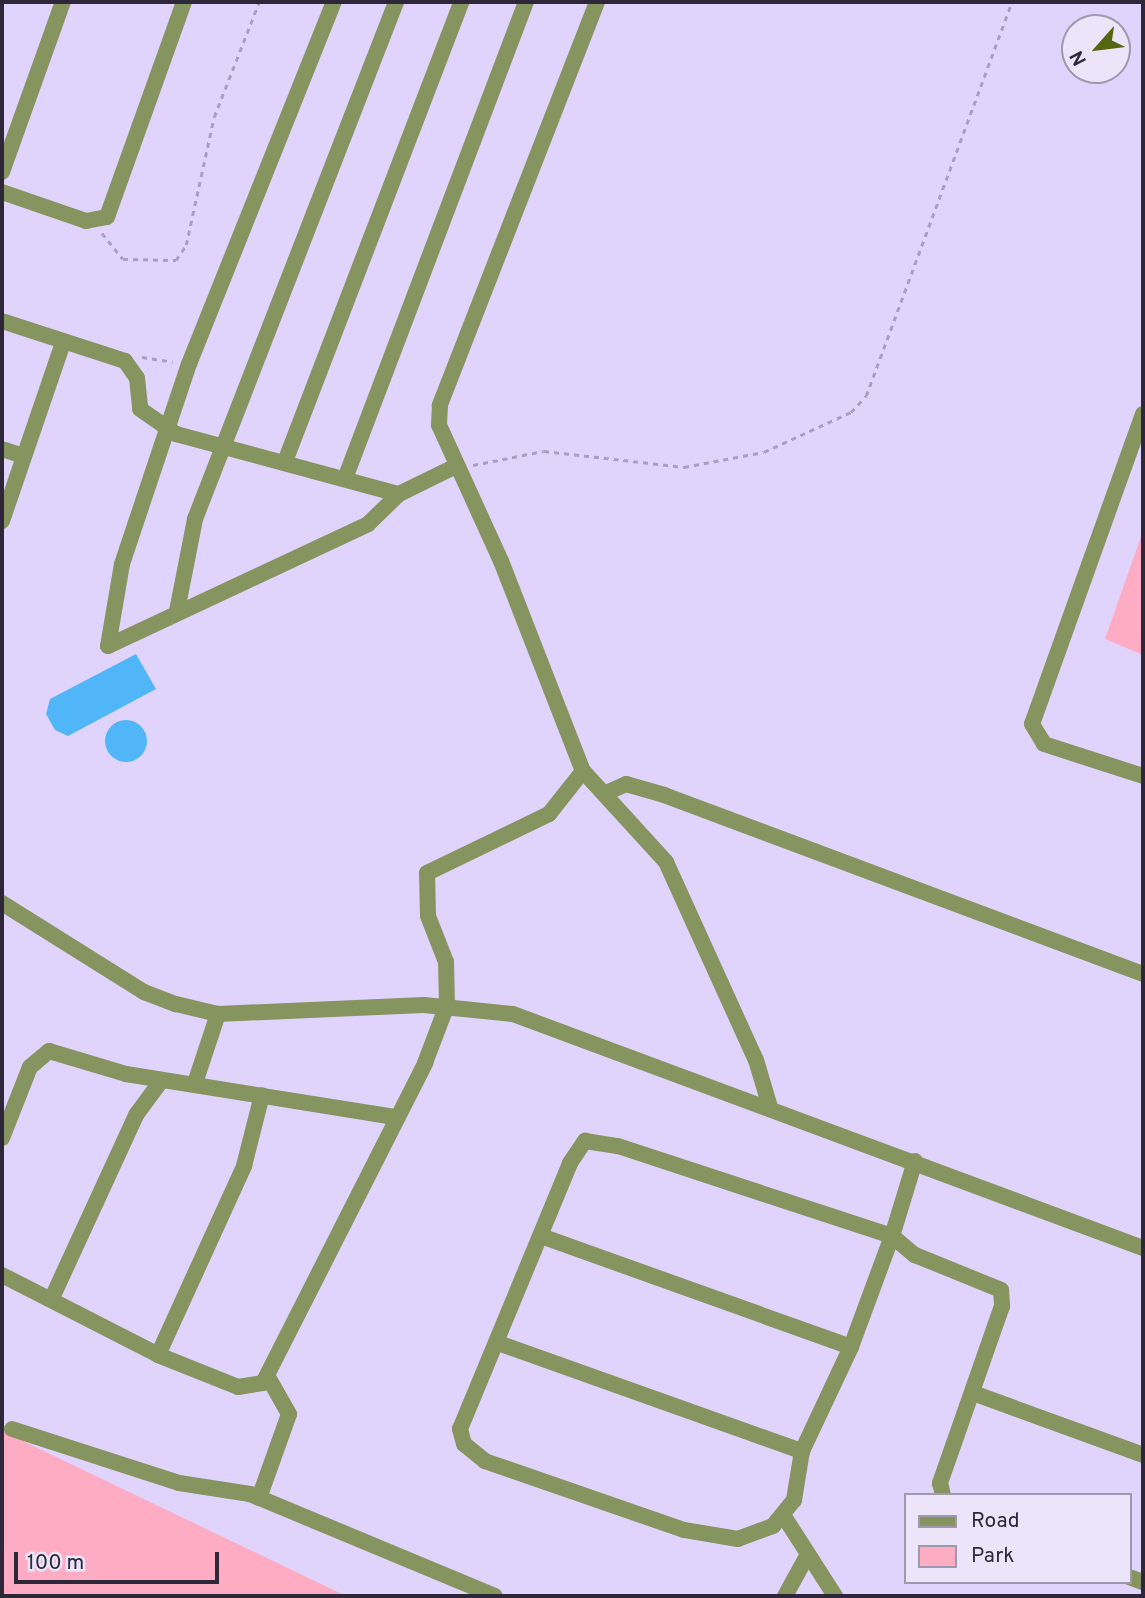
<!DOCTYPE html>
<style>
body{margin:0}
#map{position:relative;width:1145px;height:1598px;overflow:hidden;background:#e1d4fc;font-family:Overpass,sans-serif}
div>[style]{position:absolute}
.green>*{inset:0;background:#feacc4}
.water>*{inset:0;background:#51b6f8}
.round{border-radius:50%}
.path>*{height:2.5px;margin-top:-1.25px;transform-origin:0;background:repeating-linear-gradient(90deg,#aa9fc1 0 5px,transparent 0 10px)}
.minor>*{height:16px;margin:-8px;padding:0 8px;transform-origin:8px;border-radius:8px;background:#86945f}
span{translate:-50% -50%;white-space:nowrap;text-align:center;line-height:1.15;-webkit-text-stroke:5px #ece5f9;paint-order:stroke}
.frame{position:absolute;inset:0;border:4px solid #2e273a;pointer-events:none}
.legend{position:absolute;left:904px;top:1493px;width:228px;height:91px;box-sizing:border-box;background:#ece5f9;border:2px solid #a099ad;margin:0;padding:9px 12px;list-style:none;font-size:21px;color:#2e273a}
.legend li{display:flex;align-items:center;gap:14px;height:35px}
.legend b{width:35px;border:2px solid #a099ad}
.north{position:absolute;left:1061px;top:14px;width:70px;height:70px;box-sizing:border-box;background:#ece5f9;border:2px solid #a099ad;border-radius:50%;rotate:242deg;font-size:19px;font-weight:700;line-height:28px;text-align:center;color:#2e273a}
.north::after{content:'';display:block;margin:auto;width:24px;height:32px;background:#55660f;clip-path:polygon(50% 0,100% 100%,50% 72%,0 100%)}
.scale{position:absolute;left:14px;top:1552px;width:205px;height:32px;box-sizing:border-box;border:4px solid #2e273a;border-top:0;padding-left:9px;font-size:21px;line-height:24px;white-space:nowrap;color:#2e273a;-webkit-text-stroke:5px #ece5f9;paint-order:stroke}
</style>
<div id="map">
<div class="green">
<div style="clip-path:polygon(1143px 531px,1143px 655px,1105px 639px)"></div>
<div style="clip-path:polygon(2px 1431px,346px 1596px,2px 1596px)"></div>
</div>
<div class="water">
<div style="clip-path:polygon(136px 654px,156px 689px,68px 736px,55px 730px,46px 714px,50px 699px)"></div>
<div class="round" style="left:105px;top:720px;width:42px;height:42px"></div>
</div>
<div class="path">
<div style="left:102px;top:233px;width:33px;rotate:51deg"></div>
<div style="left:123px;top:259px;width:53px;rotate:1.1deg"></div>
<div style="left:176px;top:260px;width:18px;rotate:-56deg"></div>
<div style="left:186px;top:245px;width:131px;rotate:-77.7deg"></div>
<div style="left:214px;top:117px;width:123px;rotate:-68.6deg"></div>
<div style="left:142px;top:357px;width:31px;rotate:9deg"></div>
<div style="left:473px;top:465px;width:72px;rotate:-11.2deg"></div>
<div style="left:544px;top:451px;width:141px;rotate:6.5deg"></div>
<div style="left:684px;top:467px;width:81px;rotate:-10.6deg"></div>
<div style="left:764px;top:452px;width:96px;rotate:-24.7deg"></div>
<div style="left:851px;top:412px;width:22px;rotate:-47deg"></div>
<div style="left:866px;top:396px;width:420px;rotate:-69.7deg"></div>
</div>
<div class="minor">
<div style="left:597px;top:2px;width:433px;rotate:111.3deg"></div>
<div style="left:440px;top:405px;width:20px;rotate:93deg"></div>
<div style="left:439px;top:425px;width:149px;rotate:65.5deg"></div>
<div style="left:501px;top:561px;width:225px;rotate:68.7deg"></div>
<div style="left:583px;top:771px;width:123px;rotate:47.6deg"></div>
<div style="left:666px;top:862px;width:217px;rotate:65.6deg"></div>
<div style="left:756px;top:1060px;width:49px;rotate:73.4deg"></div>
<div style="left:2px;top:172px;width:181px;rotate:-70.3deg"></div>
<div style="left:2px;top:192px;width:89px;rotate:19deg"></div>
<div style="left:86px;top:221px;width:21px;rotate:-11deg"></div>
<div style="left:107px;top:217px;width:228px;rotate:-70.3deg"></div>
<div style="left:2px;top:321px;width:129px;rotate:18deg"></div>
<div style="left:125px;top:361px;width:21px;rotate:55deg"></div>
<div style="left:137px;top:378px;width:31px;rotate:84deg"></div>
<div style="left:140px;top:409px;width:44px;rotate:34.8deg"></div>
<div style="left:176px;top:434px;width:231px;rotate:15.1deg"></div>
<div style="left:399px;top:494px;width:61px;rotate:-26.1deg"></div>
<div style="left:1143px;top:414px;width:329px;rotate:109.7deg"></div>
<div style="left:1032px;top:724px;width:23px;rotate:59deg"></div>
<div style="left:1044px;top:744px;width:104px;rotate:17.9deg"></div>
<div style="left:2px;top:449px;width:22px;rotate:18deg"></div>
<div style="left:286px;top:459px;width:489px;rotate:-69deg"></div>
<div style="left:346px;top:476px;width:507px;rotate:-69.21deg"></div>
<div style="left:2px;top:521px;width:188px;rotate:-71.1deg"></div>
<div style="left:177px;top:611px;width:94px;rotate:-78.9deg"></div>
<div style="left:195px;top:519px;width:555px;rotate:-68.75deg"></div>
<div style="left:108px;top:646px;width:83px;rotate:-80.3deg"></div>
<div style="left:122px;top:564px;width:211px;rotate:-71.5deg"></div>
<div style="left:189px;top:364px;width:390px;rotate:-68.2deg"></div>
<div style="left:108px;top:646px;width:287px;rotate:-25.1deg"></div>
<div style="left:368px;top:524px;width:43px;rotate:-44.1deg"></div>
<div style="left:606px;top:793px;width:22px;rotate:-24deg"></div>
<div style="left:626px;top:784px;width:40px;rotate:16deg"></div>
<div style="left:664px;top:795px;width:511px;rotate:20.49deg"></div>
<div style="left:2px;top:903px;width:168px;rotate:32.1deg"></div>
<div style="left:144px;top:992px;width:34px;rotate:21deg"></div>
<div style="left:176px;top:1004px;width:43px;rotate:13.4deg"></div>
<div style="left:218px;top:1014px;width:206px;rotate:-2.5deg"></div>
<div style="left:424px;top:1005px;width:89px;rotate:5.8deg"></div>
<div style="left:513px;top:1014px;width:672px;rotate:20.38deg"></div>
<div style="left:195px;top:1083px;width:73px;rotate:-71.6deg"></div>
<div style="left:2px;top:1138px;width:76px;rotate:-68.5deg"></div>
<div style="left:30px;top:1067px;width:25px;rotate:-40deg"></div>
<div style="left:49px;top:1051px;width:80px;rotate:16.6deg"></div>
<div style="left:126px;top:1074px;width:272px;rotate:9.1deg"></div>
<div style="left:915px;top:1161px;width:78px;rotate:107deg"></div>
<div style="left:892px;top:1236px;width:118px;rotate:110.3deg"></div>
<div style="left:851px;top:1347px;width:115px;rotate:115.2deg"></div>
<div style="left:802px;top:1451px;width:50px;rotate:99.3deg"></div>
<div style="left:794px;top:1500px;width:33px;rotate:129deg"></div>
<div style="left:773px;top:1526px;width:37px;rotate:160deg"></div>
<div style="left:738px;top:1539px;width:55px;rotate:-170.5deg"></div>
<div style="left:684px;top:1530px;width:211px;rotate:-160.9deg"></div>
<div style="left:485px;top:1461px;width:27px;rotate:-141deg"></div>
<div style="left:464px;top:1444px;width:16px;rotate:-105deg"></div>
<div style="left:460px;top:1429px;width:288px;rotate:-67.5deg"></div>
<div style="left:570px;top:1163px;width:27px;rotate:-56deg"></div>
<div style="left:585px;top:1141px;width:33px;rotate:9deg"></div>
<div style="left:618px;top:1146px;width:288px;rotate:18.2deg"></div>
<div style="left:892px;top:1236px;width:30px;rotate:40deg"></div>
<div style="left:915px;top:1255px;width:93px;rotate:22.1deg"></div>
<div style="left:1001px;top:1290px;width:16px;rotate:86deg"></div>
<div style="left:1002px;top:1306px;width:188px;rotate:109.3deg"></div>
<div style="left:940px;top:1483px;width:12px;rotate:76deg"></div>
<div style="left:541px;top:1236px;width:329px;rotate:19.7deg"></div>
<div style="left:2px;top:1275px;width:175px;rotate:27.1deg"></div>
<div style="left:158px;top:1355px;width:86px;rotate:21.8deg"></div>
<div style="left:238px;top:1387px;width:25px;rotate:-9deg"></div>
<div style="left:263px;top:1383px;width:359px;rotate:-63.1deg"></div>
<div style="left:425px;top:1063px;width:62px;rotate:-69.2deg"></div>
<div style="left:447px;top:1005px;width:43px;rotate:-91.3deg"></div>
<div style="left:446px;top:962px;width:49px;rotate:-111.4deg"></div>
<div style="left:428px;top:916px;width:43px;rotate:-91.3deg"></div>
<div style="left:427px;top:873px;width:136px;rotate:-25.8deg"></div>
<div style="left:549px;top:814px;width:55px;rotate:-51.7deg"></div>
<div style="left:52px;top:1298px;width:201px;rotate:-65.3deg"></div>
<div style="left:136px;top:1115px;width:42px;rotate:-53.7deg"></div>
<div style="left:498px;top:1343px;width:323px;rotate:19.6deg"></div>
<div style="left:158px;top:1355px;width:208px;rotate:-65.5deg"></div>
<div style="left:244px;top:1166px;width:73px;rotate:-75.8deg"></div>
<div style="left:973px;top:1393px;width:181px;rotate:20deg"></div>
<div style="left:12px;top:1429px;width:176px;rotate:17.9deg"></div>
<div style="left:179px;top:1483px;width:72px;rotate:8.8deg"></div>
<div style="left:250px;top:1494px;width:265px;rotate:22.6deg"></div>
<div style="left:259px;top:1498px;width:89px;rotate:-70.3deg"></div>
<div style="left:289px;top:1414px;width:43px;rotate:-119.6deg"></div>
<div style="left:785px;top:1518px;width:93px;rotate:57.3deg"></div>
<div style="left:1129px;top:1577px;width:15px;rotate:20deg"></div>
<div style="left:785px;top:1596px;width:46px;rotate:-61.2deg"></div>
</div>
<div class="frame"></div>
<ul class="legend">
<li><b style="height:9px;background:#86945f"></b>Road</li>
<li><b style="height:19px;background:#feacc4"></b>Park</li>
</ul>
<div class="north">N</div>
<div class="scale">100 m</div>
</div>
